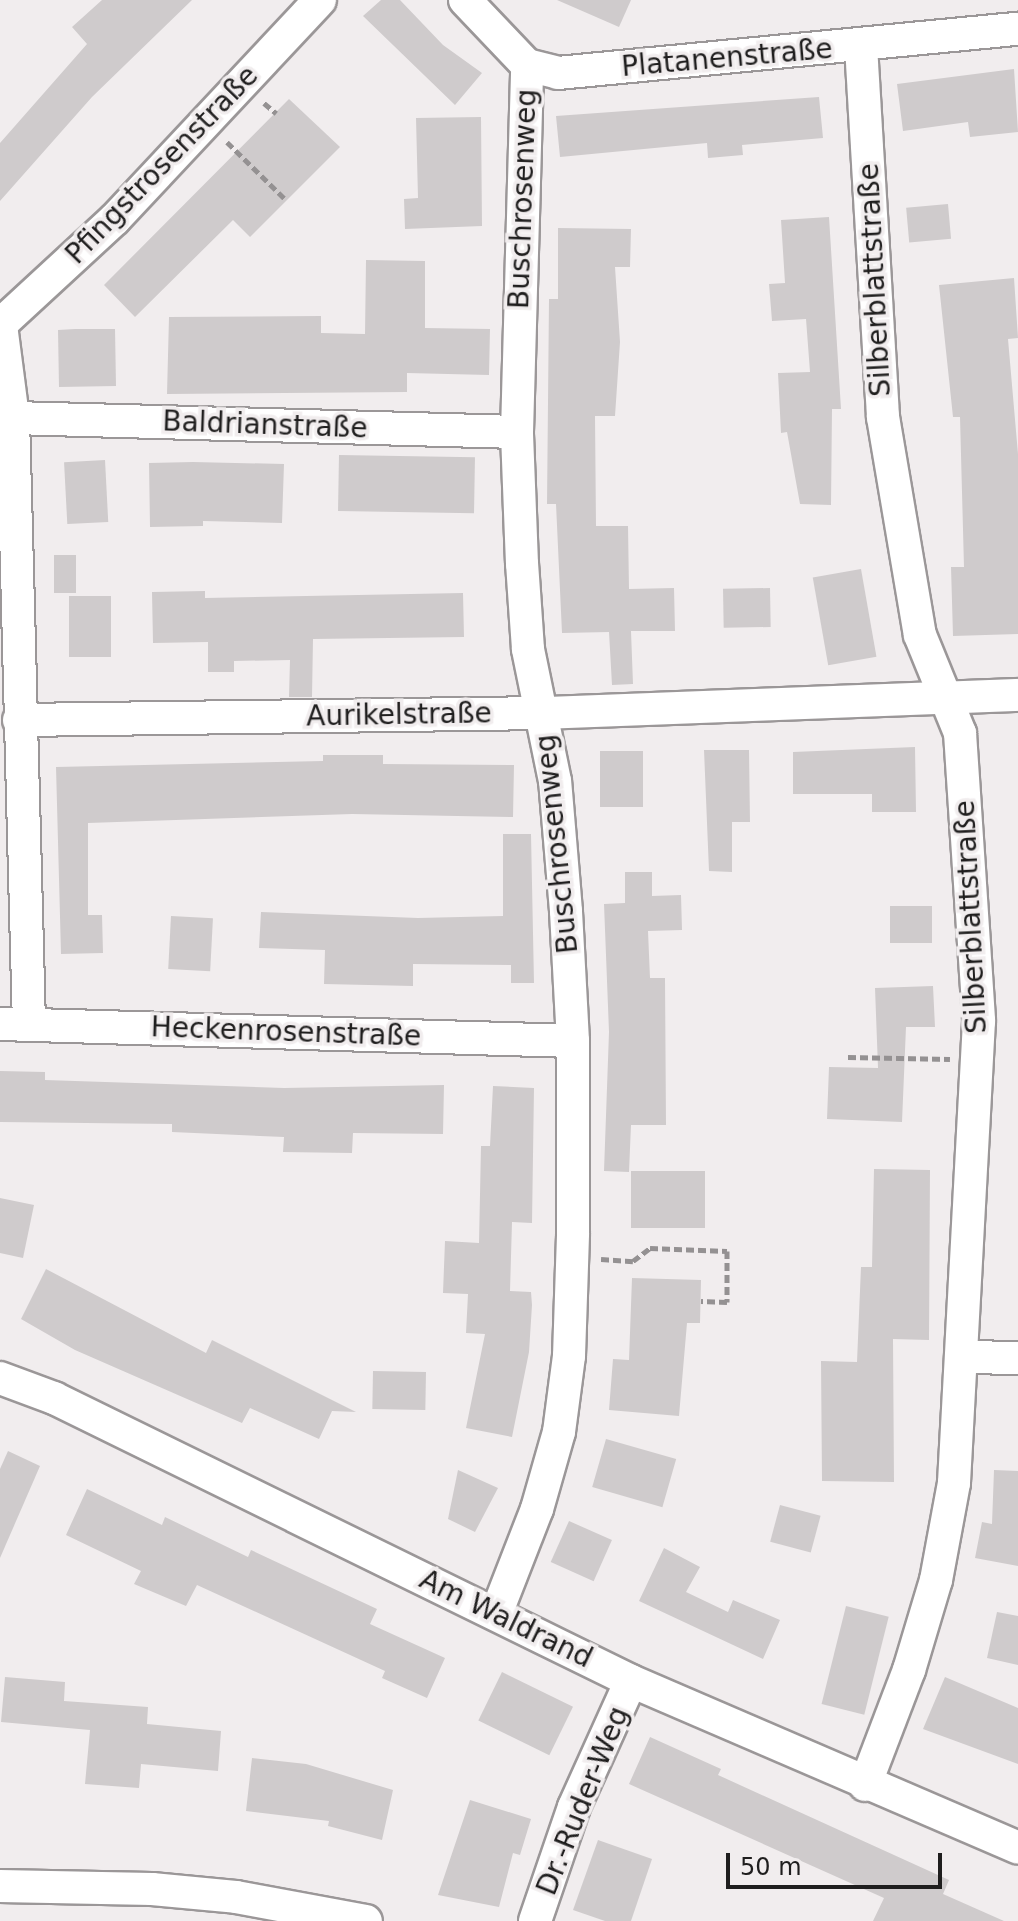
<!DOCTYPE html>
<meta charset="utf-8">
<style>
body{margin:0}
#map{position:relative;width:1018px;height:1921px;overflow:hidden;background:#f1edee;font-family:"DejaVu Sans",sans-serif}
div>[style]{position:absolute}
.building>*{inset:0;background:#cfcbcc;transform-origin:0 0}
.path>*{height:5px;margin-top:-2.5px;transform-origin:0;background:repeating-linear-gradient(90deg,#949192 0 8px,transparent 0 12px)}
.roads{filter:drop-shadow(2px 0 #9b9798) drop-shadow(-2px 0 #9b9798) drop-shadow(0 2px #9b9798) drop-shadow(0 -2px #9b9798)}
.minor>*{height:32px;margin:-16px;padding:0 16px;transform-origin:16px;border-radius:16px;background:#fff}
span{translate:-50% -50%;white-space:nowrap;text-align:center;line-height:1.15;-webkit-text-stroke:7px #f1edee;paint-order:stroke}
.street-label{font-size:28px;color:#1f1e1e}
.scale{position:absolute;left:726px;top:1853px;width:216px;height:36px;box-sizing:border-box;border:4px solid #1f1e1e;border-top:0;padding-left:10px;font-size:24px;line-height:28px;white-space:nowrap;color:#1f1e1e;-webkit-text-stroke:6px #f1edee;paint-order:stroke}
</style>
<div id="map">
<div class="building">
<div style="clip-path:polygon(102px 0,192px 0,92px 97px,0 201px,0 143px,87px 44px,72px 27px)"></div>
<div style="clip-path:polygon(381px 0,400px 0,443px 45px,482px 73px,455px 105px,363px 16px)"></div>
<div style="clip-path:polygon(557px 0,631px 0,619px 27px)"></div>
<div style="clip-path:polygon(1014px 69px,1018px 132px,970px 137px,968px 122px,903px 131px,897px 84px)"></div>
<div style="clip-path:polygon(819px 97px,823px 138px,742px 145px,743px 155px,708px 158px,707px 143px,560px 157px,556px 116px)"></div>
<div style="clip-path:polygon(289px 99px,340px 147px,250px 237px,233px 220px,135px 317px,104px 285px)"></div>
<div style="clip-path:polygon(481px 117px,482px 226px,405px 229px,404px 199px,418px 198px,416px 118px)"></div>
<div style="left:948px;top:204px;width:35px;height:42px;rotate:85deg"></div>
<div style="clip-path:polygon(829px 217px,841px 409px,832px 409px,831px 505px,800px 504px,787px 432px,781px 433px,778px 373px,810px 372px,806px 319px,772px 321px,769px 284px,785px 283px,781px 220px)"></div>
<div style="clip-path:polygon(558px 228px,631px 229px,630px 267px,615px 267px,620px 342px,615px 416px,595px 416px,596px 526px,628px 526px,629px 589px,674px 588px,675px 631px,631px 631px,633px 684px,612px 685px,609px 632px,562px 633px,556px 504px,547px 504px,549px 299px,558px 299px)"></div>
<div style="clip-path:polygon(366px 260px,425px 261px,425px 328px,490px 329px,489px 375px,407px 373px,407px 392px,167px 394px,169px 317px,321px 316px,321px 333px,365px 334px)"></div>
<div style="clip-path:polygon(1014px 278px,1018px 338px,1008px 339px,1018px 454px,1018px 634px,953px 636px,951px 567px,964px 567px,960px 417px,953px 417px,939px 285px)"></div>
<div style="clip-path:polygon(75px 329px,115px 329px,116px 386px,59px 387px,58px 330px)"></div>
<div style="left:339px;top:455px;width:136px;height:56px;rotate:1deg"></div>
<div style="left:105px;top:460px;width:62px;height:41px;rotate:87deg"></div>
<div style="clip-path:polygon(193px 462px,284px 464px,282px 523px,203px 521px,203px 526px,150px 527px,149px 463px)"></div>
<div style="left:54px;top:555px;width:22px;height:38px"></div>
<div style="left:861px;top:569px;width:89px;height:49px;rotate:80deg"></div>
<div style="left:770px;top:588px;width:39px;height:47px;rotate:89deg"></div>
<div style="clip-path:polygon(205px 591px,205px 598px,463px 593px,464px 637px,313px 639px,312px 697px,289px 697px,290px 660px,234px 661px,234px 672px,208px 672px,208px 642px,153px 643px,152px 592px)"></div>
<div style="left:111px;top:596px;width:61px;height:42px;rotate:90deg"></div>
<div style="clip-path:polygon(915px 747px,916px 812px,872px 812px,872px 794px,793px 794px,793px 752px)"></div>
<div style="clip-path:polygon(704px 750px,749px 750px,750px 822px,732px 822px,732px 872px,709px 871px)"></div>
<div style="left:643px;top:751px;width:56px;height:43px;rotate:90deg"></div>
<div style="clip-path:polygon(323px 755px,383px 755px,383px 764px,514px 765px,513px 817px,352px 814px,88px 823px,88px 915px,102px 915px,103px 953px,61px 954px,56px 767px,323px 761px)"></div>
<div style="clip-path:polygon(503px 834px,531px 834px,534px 983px,511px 983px,511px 965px,413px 964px,413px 986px,324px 984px,325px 950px,259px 948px,261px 912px,418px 918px,503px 916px)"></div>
<div style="clip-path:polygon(625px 872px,652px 872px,652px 896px,681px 895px,682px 930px,648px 931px,650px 978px,665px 978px,666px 1125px,631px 1125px,629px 1172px,604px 1171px,609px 1032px,604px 904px,625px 903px)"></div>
<div style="left:890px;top:906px;width:42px;height:37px"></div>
<div style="left:171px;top:916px;width:42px;height:53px;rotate:3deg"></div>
<div style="clip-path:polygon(933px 986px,935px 1027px,906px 1027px,902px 1122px,827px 1119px,829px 1067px,878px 1068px,875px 988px)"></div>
<div style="clip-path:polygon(0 1071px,45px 1072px,45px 1080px,284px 1088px,444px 1085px,443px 1134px,353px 1133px,352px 1153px,283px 1152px,284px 1137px,172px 1132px,172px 1124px,0 1122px)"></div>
<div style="clip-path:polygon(493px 1086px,534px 1088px,532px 1223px,512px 1222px,510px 1291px,531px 1292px,532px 1305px,529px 1352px,512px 1437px,466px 1428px,485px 1334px,466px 1333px,468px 1294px,443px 1293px,445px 1241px,479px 1243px,481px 1146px,490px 1146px)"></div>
<div style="clip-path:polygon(874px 1169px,930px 1170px,929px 1340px,893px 1339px,894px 1482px,822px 1481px,821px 1361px,857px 1362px,861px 1267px,872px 1267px)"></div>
<div style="left:631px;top:1171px;width:74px;height:57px"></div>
<div style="clip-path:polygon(0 1198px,34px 1205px,23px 1258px,0 1253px)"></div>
<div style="clip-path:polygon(46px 1269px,206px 1353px,212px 1340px,356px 1412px,332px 1411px,319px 1439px,250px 1408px,242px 1423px,75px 1350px,21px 1319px)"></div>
<div style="clip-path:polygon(632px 1278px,701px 1280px,700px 1323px,687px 1323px,679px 1416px,609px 1410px,613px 1359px,629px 1360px)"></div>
<div style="left:373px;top:1371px;width:53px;height:38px;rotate:1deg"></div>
<div style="left:606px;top:1439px;width:73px;height:50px;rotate:16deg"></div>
<div style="clip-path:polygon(8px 1451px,40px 1466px,0 1558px,0 1469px)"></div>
<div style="clip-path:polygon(458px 1470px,498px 1488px,475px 1532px,448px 1519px)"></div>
<div style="clip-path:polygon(994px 1470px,1018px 1471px,1018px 1566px,975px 1558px,982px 1522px,992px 1524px)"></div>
<div style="clip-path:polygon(87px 1489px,162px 1525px,165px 1517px,248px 1557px,251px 1550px,377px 1609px,370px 1624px,445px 1658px,427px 1698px,382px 1678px,385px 1671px,197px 1585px,186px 1606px,134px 1584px,141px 1571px,66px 1535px)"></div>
<div style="left:780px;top:1505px;width:42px;height:38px;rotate:15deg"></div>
<div style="left:569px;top:1521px;width:47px;height:45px;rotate:24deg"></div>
<div style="clip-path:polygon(664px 1548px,700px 1567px,686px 1592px,728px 1612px,733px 1600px,780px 1620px,763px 1659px,639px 1601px)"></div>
<div style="left:846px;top:1606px;width:44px;height:101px;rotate:14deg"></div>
<div style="clip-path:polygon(997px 1612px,1018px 1616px,1018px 1665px,987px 1658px)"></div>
<div style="left:502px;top:1672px;width:79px;height:54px;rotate:26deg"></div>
<div style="clip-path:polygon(5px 1677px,65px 1682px,64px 1701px,148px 1707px,147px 1724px,221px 1731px,218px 1771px,141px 1764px,139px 1788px,85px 1784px,90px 1730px,1px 1722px)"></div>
<div style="clip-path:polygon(945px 1677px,1018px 1708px,1018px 1764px,923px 1729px)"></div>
<div style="clip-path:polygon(650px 1737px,721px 1769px,718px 1775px,949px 1880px,943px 1894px,1004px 1921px,873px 1921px,884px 1898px,629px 1784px)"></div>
<div style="clip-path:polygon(252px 1758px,306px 1764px,393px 1790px,382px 1840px,328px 1826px,329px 1821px,246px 1811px)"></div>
<div style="clip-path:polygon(470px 1800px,531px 1819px,520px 1855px,513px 1853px,499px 1907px,438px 1895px)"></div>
<div style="clip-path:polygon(598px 1840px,652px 1859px,631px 1921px,605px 1921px,573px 1910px)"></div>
</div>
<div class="path">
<div style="left:264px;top:103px;width:16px;rotate:40deg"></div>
<div style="left:227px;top:142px;width:80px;rotate:44.5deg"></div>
<div style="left:848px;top:1057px;width:102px;rotate:1.1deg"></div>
<div style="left:601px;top:1259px;width:32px;rotate:4deg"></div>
<div style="left:633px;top:1261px;width:21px;rotate:-37deg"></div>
<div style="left:650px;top:1248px;width:77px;rotate:2.2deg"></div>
<div style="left:727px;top:1251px;width:51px;rotate:90deg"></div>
<div style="left:727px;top:1302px;width:26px;rotate:-178deg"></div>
</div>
<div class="roads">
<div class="minor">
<div style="left:465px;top:0;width:90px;rotate:46.4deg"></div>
<div style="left:527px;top:65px;width:32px;rotate:14deg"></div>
<div style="left:558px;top:73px;width:462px;rotate:-5.5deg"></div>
<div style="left:861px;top:46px;width:372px;rotate:86.6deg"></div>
<div style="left:883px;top:417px;width:221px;rotate:80.4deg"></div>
<div style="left:920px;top:635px;width:106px;rotate:67.8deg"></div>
<div style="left:960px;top:733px;width:289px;rotate:86.2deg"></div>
<div style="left:979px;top:1021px;width:463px;rotate:93.1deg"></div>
<div style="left:954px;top:1483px;width:99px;rotate:100.5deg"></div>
<div style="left:936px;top:1580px;width:94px;rotate:106.7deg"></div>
<div style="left:909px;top:1670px;width:123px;rotate:110.9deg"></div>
<div style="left:0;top:325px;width:156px;rotate:-42.7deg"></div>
<div style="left:115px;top:219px;width:300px;rotate:-46.9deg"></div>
<div style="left:1px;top:325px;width:94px;rotate:82.6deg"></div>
<div style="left:13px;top:418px;width:607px;rotate:88.49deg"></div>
<div style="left:13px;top:418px;width:504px;rotate:1.59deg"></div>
<div style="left:19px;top:720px;width:525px;rotate:-0.76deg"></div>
<div style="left:544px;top:713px;width:474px;rotate:-2.2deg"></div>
<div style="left:0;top:1024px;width:573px;rotate:1.7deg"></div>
<div style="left:963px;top:1357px;width:55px;rotate:1deg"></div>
<div style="left:0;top:1378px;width:58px;rotate:20.3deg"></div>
<div style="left:54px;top:1398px;width:643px;rotate:26.13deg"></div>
<div style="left:631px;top:1681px;width:421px;rotate:23.3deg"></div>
<div style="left:496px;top:1614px;width:113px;rotate:-68.7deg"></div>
<div style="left:537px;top:1509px;width:80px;rotate:-74.1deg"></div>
<div style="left:559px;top:1432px;width:77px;rotate:-82.5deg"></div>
<div style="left:569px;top:1356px;width:123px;rotate:-88.1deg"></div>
<div style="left:573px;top:1233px;width:192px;rotate:-90deg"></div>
<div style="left:573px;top:1041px;width:130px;rotate:-93.1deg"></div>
<div style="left:566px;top:911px;width:130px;rotate:-94.8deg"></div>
<div style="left:555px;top:781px;width:135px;rotate:-101.6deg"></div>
<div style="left:528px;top:649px;width:85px;rotate:-94deg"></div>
<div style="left:522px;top:564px;width:132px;rotate:-92.2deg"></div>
<div style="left:517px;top:432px;width:367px;rotate:-88.4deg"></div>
<div style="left:0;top:1886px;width:152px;rotate:1.1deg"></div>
<div style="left:152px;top:1889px;width:84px;rotate:5.4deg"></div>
<div style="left:236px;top:1897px;width:132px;rotate:10.5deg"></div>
<div style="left:535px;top:1921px;width:120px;rotate:-71.1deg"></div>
<div style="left:574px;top:1807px;width:138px;rotate:-65.7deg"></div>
</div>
</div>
<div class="street-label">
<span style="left:727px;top:58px;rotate:-5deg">Platanenstraße</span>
<span style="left:162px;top:165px;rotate:-46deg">Pfingstrosenstraße</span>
<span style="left:523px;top:199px;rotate:-88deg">Buschrosenweg</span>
<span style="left:875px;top:280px;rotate:-93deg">Silberblattstraße</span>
<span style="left:265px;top:425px;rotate:2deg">Baldrianstraße</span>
<span style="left:399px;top:715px;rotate:-1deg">Aurikelstraße</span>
<span style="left:557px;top:844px;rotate:-96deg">Buschrosenweg</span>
<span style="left:971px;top:917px;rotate:-93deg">Silberblattstraße</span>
<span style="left:286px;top:1032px;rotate:2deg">Heckenrosenstraße</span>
<span style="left:506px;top:1619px;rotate:26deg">Am Waldrand</span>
<span style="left:583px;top:1801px;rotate:-68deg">Dr.-Ruder-Weg</span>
</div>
<div class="scale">50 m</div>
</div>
